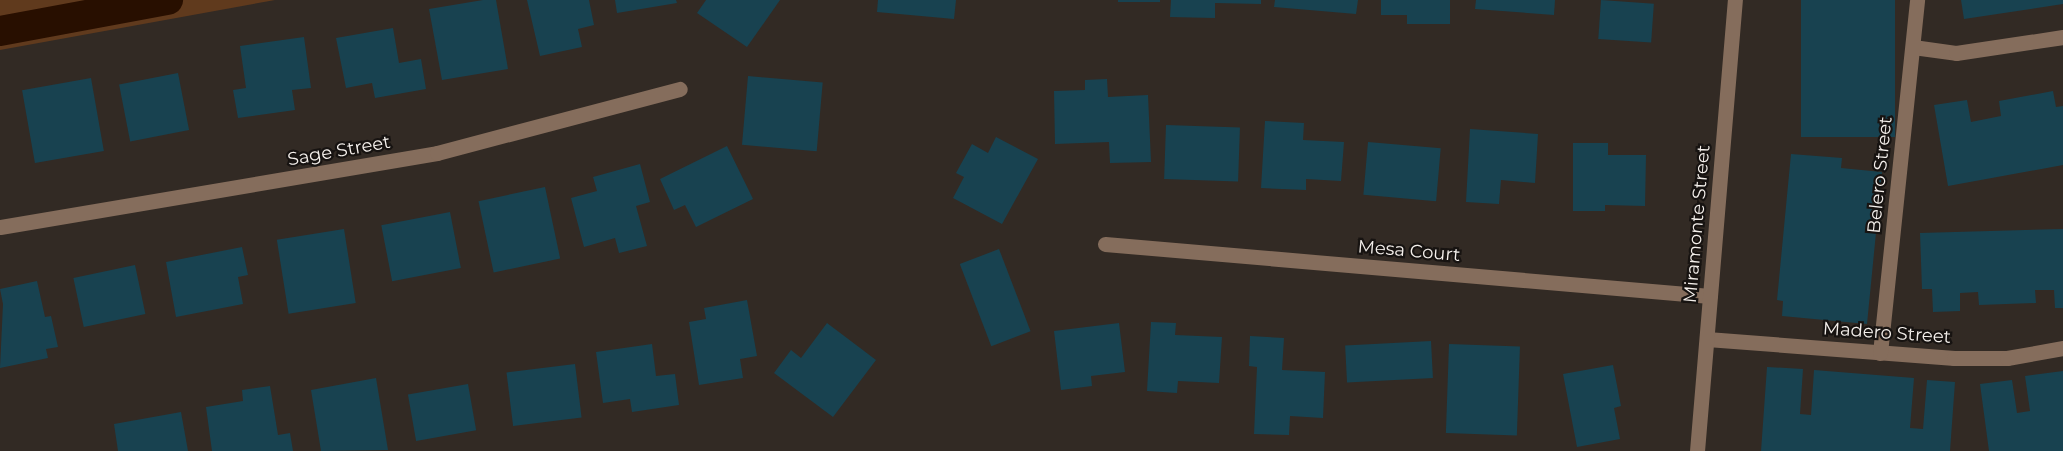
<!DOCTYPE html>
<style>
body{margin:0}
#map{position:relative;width:2063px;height:451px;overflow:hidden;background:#322a24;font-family:Montserrat,sans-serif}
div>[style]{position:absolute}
.green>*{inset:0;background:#603a1d}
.canal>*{height:30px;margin:-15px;padding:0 15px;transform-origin:15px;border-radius:15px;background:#280f00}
.building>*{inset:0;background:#184250;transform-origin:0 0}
.minor>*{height:15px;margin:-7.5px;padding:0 7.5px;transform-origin:7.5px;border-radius:7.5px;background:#856d5c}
span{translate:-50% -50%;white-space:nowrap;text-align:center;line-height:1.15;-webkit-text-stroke:4.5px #171311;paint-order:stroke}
.street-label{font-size:18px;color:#f5f0ec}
</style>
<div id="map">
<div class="green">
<div style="clip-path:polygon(0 0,275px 0,0 50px)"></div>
</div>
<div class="canal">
<div style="left:0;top:31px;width:171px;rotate:-10.5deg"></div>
</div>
<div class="building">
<div style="clip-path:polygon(483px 0,496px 0,508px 69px,442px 80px,429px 9px)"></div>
<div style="clip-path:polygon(527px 0,589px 0,594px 25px,578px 29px,582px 47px,540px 56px)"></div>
<div style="clip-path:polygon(615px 0,676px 0,677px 3px,617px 13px)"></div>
<div style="clip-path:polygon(706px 0,780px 0,747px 47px,697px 13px)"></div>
<div style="clip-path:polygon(878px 0,956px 0,954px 19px,877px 12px)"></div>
<div style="left:1118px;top:0;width:42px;height:2px"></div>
<div style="clip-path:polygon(1171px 0,1261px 0,1261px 4px,1215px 3px,1215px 18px,1170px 17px)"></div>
<div style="clip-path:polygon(1275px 0,1358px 0,1356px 14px,1274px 7px)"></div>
<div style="clip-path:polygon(1381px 0,1450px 0,1450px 24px,1407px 24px,1407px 15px,1381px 15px)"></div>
<div style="clip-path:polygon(1476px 0,1555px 0,1554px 15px,1475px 9px)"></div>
<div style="left:1601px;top:0;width:53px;height:39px;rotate:4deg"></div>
<div style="left:1801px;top:0;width:94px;height:137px"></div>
<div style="clip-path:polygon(1961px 0,2063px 0,2063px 4px,1964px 19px)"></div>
<div style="clip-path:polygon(393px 28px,399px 63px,421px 59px,426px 89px,375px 98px,372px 83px,346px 88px,336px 38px)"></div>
<div style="clip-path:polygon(304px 37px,311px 88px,292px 90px,295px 110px,238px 118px,233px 90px,246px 88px,240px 46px)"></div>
<div style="left:178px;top:73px;width:58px;height:60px;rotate:79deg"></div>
<div style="left:748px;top:76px;width:75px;height:69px;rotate:5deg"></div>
<div style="left:91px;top:78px;width:74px;height:70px;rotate:80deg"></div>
<div style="clip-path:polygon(1107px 79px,1108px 97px,1148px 95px,1151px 162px,1110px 163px,1109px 142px,1055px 144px,1054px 91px,1085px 90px,1085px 80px)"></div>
<div style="clip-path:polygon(2053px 91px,2056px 107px,2063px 106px,2063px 165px,1948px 186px,1934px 105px,1967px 100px,1971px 122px,2001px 116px,1999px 101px)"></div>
<div style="clip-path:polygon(1265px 121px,1304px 123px,1303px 140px,1344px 142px,1341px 181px,1306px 179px,1306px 190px,1261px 188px)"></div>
<div style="left:1166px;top:125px;width:74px;height:54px;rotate:2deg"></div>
<div style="clip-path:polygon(1470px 129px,1538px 134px,1535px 183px,1501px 180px,1499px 204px,1466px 202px)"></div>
<div style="clip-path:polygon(996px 137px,1038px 159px,1002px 224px,953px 198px,964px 177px,956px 173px,972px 144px,988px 153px)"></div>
<div style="left:1368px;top:142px;width:73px;height:53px;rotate:5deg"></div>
<div style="clip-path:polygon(1573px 143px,1608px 143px,1608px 155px,1646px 155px,1645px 206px,1605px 205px,1605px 211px,1573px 211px)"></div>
<div style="clip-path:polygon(727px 146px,753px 199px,696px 227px,685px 205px,674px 210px,660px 179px)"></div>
<div style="clip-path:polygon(1791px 154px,1842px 158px,1841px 168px,1882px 172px,1867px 324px,1782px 316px,1783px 301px,1777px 300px)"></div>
<div style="clip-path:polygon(640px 164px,650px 202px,636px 206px,647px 246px,619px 253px,615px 238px,584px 247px,571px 198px,597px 191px,593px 177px)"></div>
<div style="left:545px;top:187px;width:73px;height:68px;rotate:78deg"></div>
<div style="left:450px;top:212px;width:57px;height:70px;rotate:79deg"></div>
<div style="left:344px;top:229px;width:75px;height:68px;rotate:81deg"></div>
<div style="clip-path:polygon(2063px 229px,2063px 308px,2055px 308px,2054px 290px,2035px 290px,2036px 303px,1979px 305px,1978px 292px,1960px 293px,1960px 311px,1933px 312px,1932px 289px,1922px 289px,1920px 233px)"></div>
<div style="clip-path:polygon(242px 247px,248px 275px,238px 277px,243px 304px,176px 317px,166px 262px)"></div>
<div style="left:999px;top:249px;width:88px;height:42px;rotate:69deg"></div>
<div style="left:135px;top:265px;width:50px;height:63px;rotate:78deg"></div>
<div style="clip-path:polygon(37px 281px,45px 317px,51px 316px,58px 347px,46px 349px,48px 358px,0 368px,3px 304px,0 289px)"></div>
<div style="clip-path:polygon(747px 300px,757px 356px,740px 359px,743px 378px,699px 385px,689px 322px,706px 319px,704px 308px)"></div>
<div style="clip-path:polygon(1151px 322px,1176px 323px,1175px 335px,1222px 337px,1219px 383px,1178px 381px,1177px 393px,1147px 391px)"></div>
<div style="clip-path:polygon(827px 323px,876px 360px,833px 417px,774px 373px,791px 350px,801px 358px)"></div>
<div style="clip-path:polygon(1119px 323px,1125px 372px,1091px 376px,1092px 386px,1061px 390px,1054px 331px)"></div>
<div style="clip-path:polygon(1250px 336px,1284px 338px,1282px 370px,1325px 372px,1323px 418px,1290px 416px,1289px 435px,1254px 434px,1257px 367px,1249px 366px)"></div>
<div style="left:1431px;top:341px;width:37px;height:86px;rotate:87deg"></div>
<div style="clip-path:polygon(652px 344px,656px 376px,675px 374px,679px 405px,632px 412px,630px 399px,603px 403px,596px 352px)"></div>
<div style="left:1449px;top:344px;width:71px;height:89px;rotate:2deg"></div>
<div style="left:575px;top:364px;width:54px;height:69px;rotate:83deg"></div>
<div style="clip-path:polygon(1613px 365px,1621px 406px,1614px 408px,1620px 439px,1577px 447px,1563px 374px)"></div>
<div style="clip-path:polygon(1767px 367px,1803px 369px,1800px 414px,1811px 415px,1814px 370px,1914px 378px,1910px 428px,1923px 429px,1927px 380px,1955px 382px,1950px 451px,1761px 451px)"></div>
<div style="clip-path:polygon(2063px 371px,2063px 451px,1989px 451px,1980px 384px,2012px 380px,2017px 413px,2030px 411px,2025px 376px)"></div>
<div style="clip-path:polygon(376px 378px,388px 450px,321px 451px,311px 390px)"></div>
<div style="left:468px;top:384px;width:47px;height:61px;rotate:80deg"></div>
<div style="clip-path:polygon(270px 386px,278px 435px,290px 433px,293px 451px,212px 451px,206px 407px,243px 401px,242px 390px)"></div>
<div style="clip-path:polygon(181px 412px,188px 451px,118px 451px,114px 424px)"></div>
</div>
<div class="minor">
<div style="left:1913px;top:47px;width:43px;rotate:7.9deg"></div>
<div style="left:1956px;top:53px;width:108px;rotate:-8.5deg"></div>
<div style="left:0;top:227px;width:443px;rotate:-9.6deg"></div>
<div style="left:437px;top:153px;width:251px;rotate:-14.8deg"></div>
<div style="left:1105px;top:244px;width:607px;rotate:4.91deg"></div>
<div style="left:1707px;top:339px;width:248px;rotate:4.4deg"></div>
<div style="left:1954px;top:358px;width:53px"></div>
<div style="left:2007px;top:358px;width:57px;rotate:-10.1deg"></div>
<div style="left:1880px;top:353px;width:355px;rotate:-84deg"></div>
<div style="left:1697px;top:451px;width:453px;rotate:-85.2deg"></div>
</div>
<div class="street-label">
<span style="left:339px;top:151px;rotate:-10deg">Sage Street</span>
<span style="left:1880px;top:175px;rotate:-84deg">Belero Street</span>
<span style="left:1697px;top:224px;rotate:-85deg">Miramonte Street</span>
<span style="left:1409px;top:251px;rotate:5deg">Mesa Court</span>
<span style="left:1887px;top:333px;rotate:4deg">Madero Street</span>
</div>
</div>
